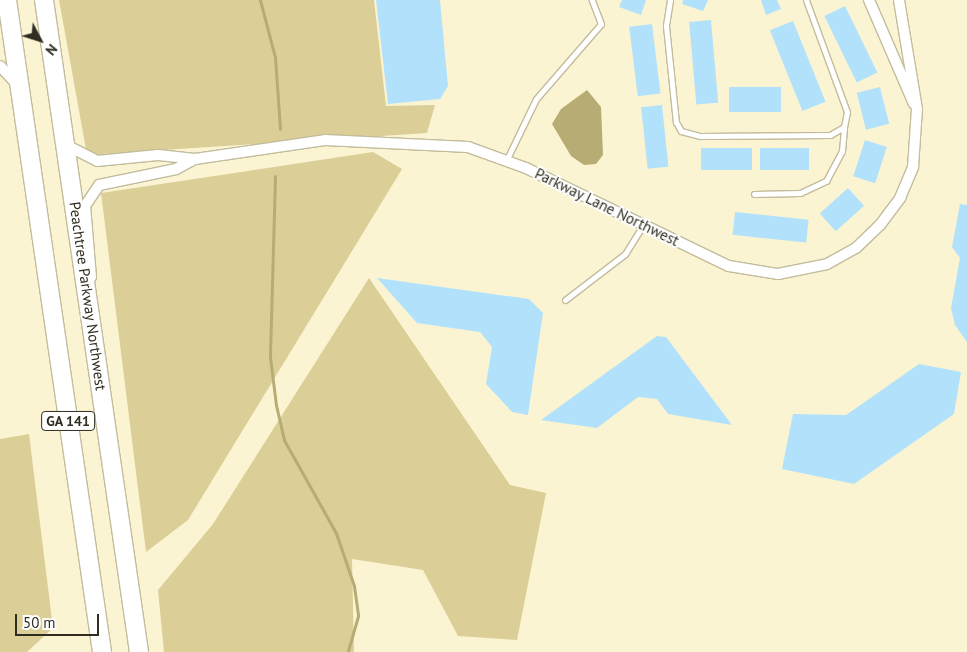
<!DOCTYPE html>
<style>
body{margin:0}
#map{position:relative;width:967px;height:652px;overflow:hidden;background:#fbf4d3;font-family:"PT Sans",sans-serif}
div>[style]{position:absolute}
.green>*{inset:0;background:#dbcf97}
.water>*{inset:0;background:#b7ac74}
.stream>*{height:3px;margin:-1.5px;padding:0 1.5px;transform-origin:1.5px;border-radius:1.5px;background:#b7ac74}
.building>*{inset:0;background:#b2e2fb;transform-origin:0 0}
.roads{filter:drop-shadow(1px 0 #c2bc9c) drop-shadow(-1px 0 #c2bc9c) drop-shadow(0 1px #c2bc9c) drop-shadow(0 -1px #c2bc9c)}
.lane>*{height:5px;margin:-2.5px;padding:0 2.5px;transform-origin:2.5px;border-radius:2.5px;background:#fff}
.street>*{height:10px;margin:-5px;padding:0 5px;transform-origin:5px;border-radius:5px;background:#fff}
.highway>*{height:18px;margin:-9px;padding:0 9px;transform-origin:9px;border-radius:9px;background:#fff}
span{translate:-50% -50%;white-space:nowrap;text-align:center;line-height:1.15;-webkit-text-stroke:4px #fff;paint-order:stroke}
.shield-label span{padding:1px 4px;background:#fff;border:1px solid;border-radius:4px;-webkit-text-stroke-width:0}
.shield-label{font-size:14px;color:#2f2d20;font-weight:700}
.street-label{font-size:15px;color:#2f2d20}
.north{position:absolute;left:15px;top:15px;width:50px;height:50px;-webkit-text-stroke:4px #fff;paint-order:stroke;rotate:130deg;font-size:14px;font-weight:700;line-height:20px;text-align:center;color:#2f2d20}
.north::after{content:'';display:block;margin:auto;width:18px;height:22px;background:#2f2d20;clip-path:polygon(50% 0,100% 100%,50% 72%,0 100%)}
.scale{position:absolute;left:15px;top:614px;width:84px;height:22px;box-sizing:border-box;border:2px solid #2f2d20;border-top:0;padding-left:6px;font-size:15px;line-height:18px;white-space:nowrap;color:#2f2d20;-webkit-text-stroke:4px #fff;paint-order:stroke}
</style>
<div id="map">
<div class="green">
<div style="clip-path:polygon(59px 0,374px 0,386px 106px,435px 105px,427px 133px,87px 155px)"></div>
<div style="clip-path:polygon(373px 152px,402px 169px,188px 520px,146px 552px,101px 193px)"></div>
<div style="clip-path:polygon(369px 278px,510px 485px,546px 493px,517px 640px,458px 636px,423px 570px,352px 559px,354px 652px,164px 652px,158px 590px,213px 524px)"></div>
<div style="clip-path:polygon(29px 434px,53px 628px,27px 652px,0 652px,0 439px)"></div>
</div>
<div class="water">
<div style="clip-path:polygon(587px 90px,601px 107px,603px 155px,596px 164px,584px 165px,571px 156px,552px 124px,561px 109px)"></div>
</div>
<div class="stream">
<div style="left:260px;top:0;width:59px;rotate:75.3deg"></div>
<div style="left:275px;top:57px;width:72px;rotate:86deg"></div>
<div style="left:275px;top:176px;width:181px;rotate:91.6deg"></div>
<div style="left:270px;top:357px;width:48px;rotate:82.9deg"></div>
<div style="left:276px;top:405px;width:36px;rotate:77deg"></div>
<div style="left:284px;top:440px;width:107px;rotate:60.8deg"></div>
<div style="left:336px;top:533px;width:56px;rotate:71.2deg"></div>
<div style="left:354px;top:586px;width:30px;rotate:82deg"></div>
<div style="left:358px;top:616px;width:37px;rotate:106deg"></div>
</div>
<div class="building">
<div style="clip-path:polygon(376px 0,440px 0,448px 86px,440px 99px,388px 104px)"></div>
<div style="clip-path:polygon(622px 0,646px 0,641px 15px,619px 7px)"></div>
<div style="clip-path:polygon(683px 0,708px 0,703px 11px,682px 4px)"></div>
<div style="clip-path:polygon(761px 0,777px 0,781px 9px,766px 15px)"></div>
<div style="left:845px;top:6px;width:74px;height:23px;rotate:64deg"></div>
<div style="left:711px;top:20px;width:83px;height:22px;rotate:85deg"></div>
<div style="left:793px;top:21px;width:87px;height:25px;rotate:68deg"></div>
<div style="left:652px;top:24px;width:70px;height:23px;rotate:83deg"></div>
<div style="left:729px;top:87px;width:52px;height:25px"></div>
<div style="left:880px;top:87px;width:38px;height:24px;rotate:76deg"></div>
<div style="left:662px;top:105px;width:62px;height:21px;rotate:84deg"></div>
<div style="left:865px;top:140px;width:23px;height:38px;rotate:18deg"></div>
<div style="left:701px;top:148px;width:51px;height:22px"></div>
<div style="left:809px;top:148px;width:22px;height:49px;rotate:90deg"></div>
<div style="left:848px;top:188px;width:24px;height:38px;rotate:48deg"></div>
<div style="clip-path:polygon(960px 204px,967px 205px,967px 342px,955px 325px,951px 308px,960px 258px,952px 247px)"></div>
<div style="left:735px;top:212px;width:74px;height:23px;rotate:6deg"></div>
<div style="clip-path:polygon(377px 278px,529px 299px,543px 313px,528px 415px,512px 412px,486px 384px,492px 347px,480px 332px,417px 323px)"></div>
<div style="clip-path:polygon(657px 336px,666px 337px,732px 425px,668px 414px,657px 399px,638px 397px,597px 428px,541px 420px)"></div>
<div style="clip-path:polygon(919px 364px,961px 372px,954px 414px,854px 484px,782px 469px,793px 414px,846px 415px)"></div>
</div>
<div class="roads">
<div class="lane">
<div style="left:670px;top:0;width:26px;rotate:99deg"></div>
<div style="left:666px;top:26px;width:97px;rotate:84.1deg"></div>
<div style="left:676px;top:122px;width:10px;rotate:61deg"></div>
<div style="left:681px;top:131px;width:20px;rotate:15deg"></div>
<div style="left:700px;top:136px;width:130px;rotate:-0.4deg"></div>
<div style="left:830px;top:135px;width:16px;rotate:-30deg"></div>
<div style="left:844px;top:127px;width:15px;rotate:-79deg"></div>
<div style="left:847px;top:112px;width:119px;rotate:-110.1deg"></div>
<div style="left:506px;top:161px;width:69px;rotate:-64.2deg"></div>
<div style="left:536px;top:99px;width:99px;rotate:-49.1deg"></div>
<div style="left:601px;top:24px;width:26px;rotate:-111deg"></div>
<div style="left:754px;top:194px;width:46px;rotate:-1.2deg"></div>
<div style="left:800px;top:193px;width:29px;rotate:-25deg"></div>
<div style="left:826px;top:181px;width:34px;rotate:-62deg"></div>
<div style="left:842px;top:151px;width:24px;rotate:-85deg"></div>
<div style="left:565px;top:300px;width:76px;rotate:-37.5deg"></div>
<div style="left:625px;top:254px;width:34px;rotate:-58deg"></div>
</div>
<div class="street">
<div style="left:869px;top:0;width:113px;rotate:66.6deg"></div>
<div style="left:0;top:66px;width:23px;rotate:47deg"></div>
<div style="left:66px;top:145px;width:35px;rotate:27deg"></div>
<div style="left:97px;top:161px;width:61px;rotate:-5.6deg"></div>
<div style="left:158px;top:155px;width:37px;rotate:6deg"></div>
<div style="left:91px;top:277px;width:71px;rotate:-94.8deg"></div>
<div style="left:85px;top:206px;width:25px;rotate:-56deg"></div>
<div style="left:99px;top:185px;width:79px;rotate:-11.7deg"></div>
<div style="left:176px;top:169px;width:21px;rotate:-28deg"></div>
<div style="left:195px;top:159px;width:131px;rotate:-8.3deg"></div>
<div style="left:325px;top:140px;width:143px;rotate:2.8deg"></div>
<div style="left:468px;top:147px;width:62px;rotate:19.9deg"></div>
<div style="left:526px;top:168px;width:225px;rotate:25.8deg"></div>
<div style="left:729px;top:266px;width:50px;rotate:9.3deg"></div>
<div style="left:778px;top:274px;width:50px;rotate:-11.5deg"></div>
<div style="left:827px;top:264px;width:33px;rotate:-29deg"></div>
<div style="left:856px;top:248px;width:33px;rotate:-44deg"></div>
<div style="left:880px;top:225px;width:34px;rotate:-53deg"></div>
<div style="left:900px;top:198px;width:34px;rotate:-67deg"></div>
<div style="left:913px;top:167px;width:58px;rotate:-86.1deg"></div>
<div style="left:917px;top:109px;width:110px;rotate:-99.4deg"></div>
</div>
<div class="highway">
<div style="left:7px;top:0;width:659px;rotate:81.71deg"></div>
<div style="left:44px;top:0;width:659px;rotate:81.71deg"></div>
</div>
</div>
<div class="shield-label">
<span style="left:68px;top:421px">GA 141</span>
</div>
<div class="street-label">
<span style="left:607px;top:207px;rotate:26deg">Parkway Lane Northwest</span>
<span style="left:88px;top:296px;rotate:82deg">Peachtree Parkway Northwest</span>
</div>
<div class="north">N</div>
<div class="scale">50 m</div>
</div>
